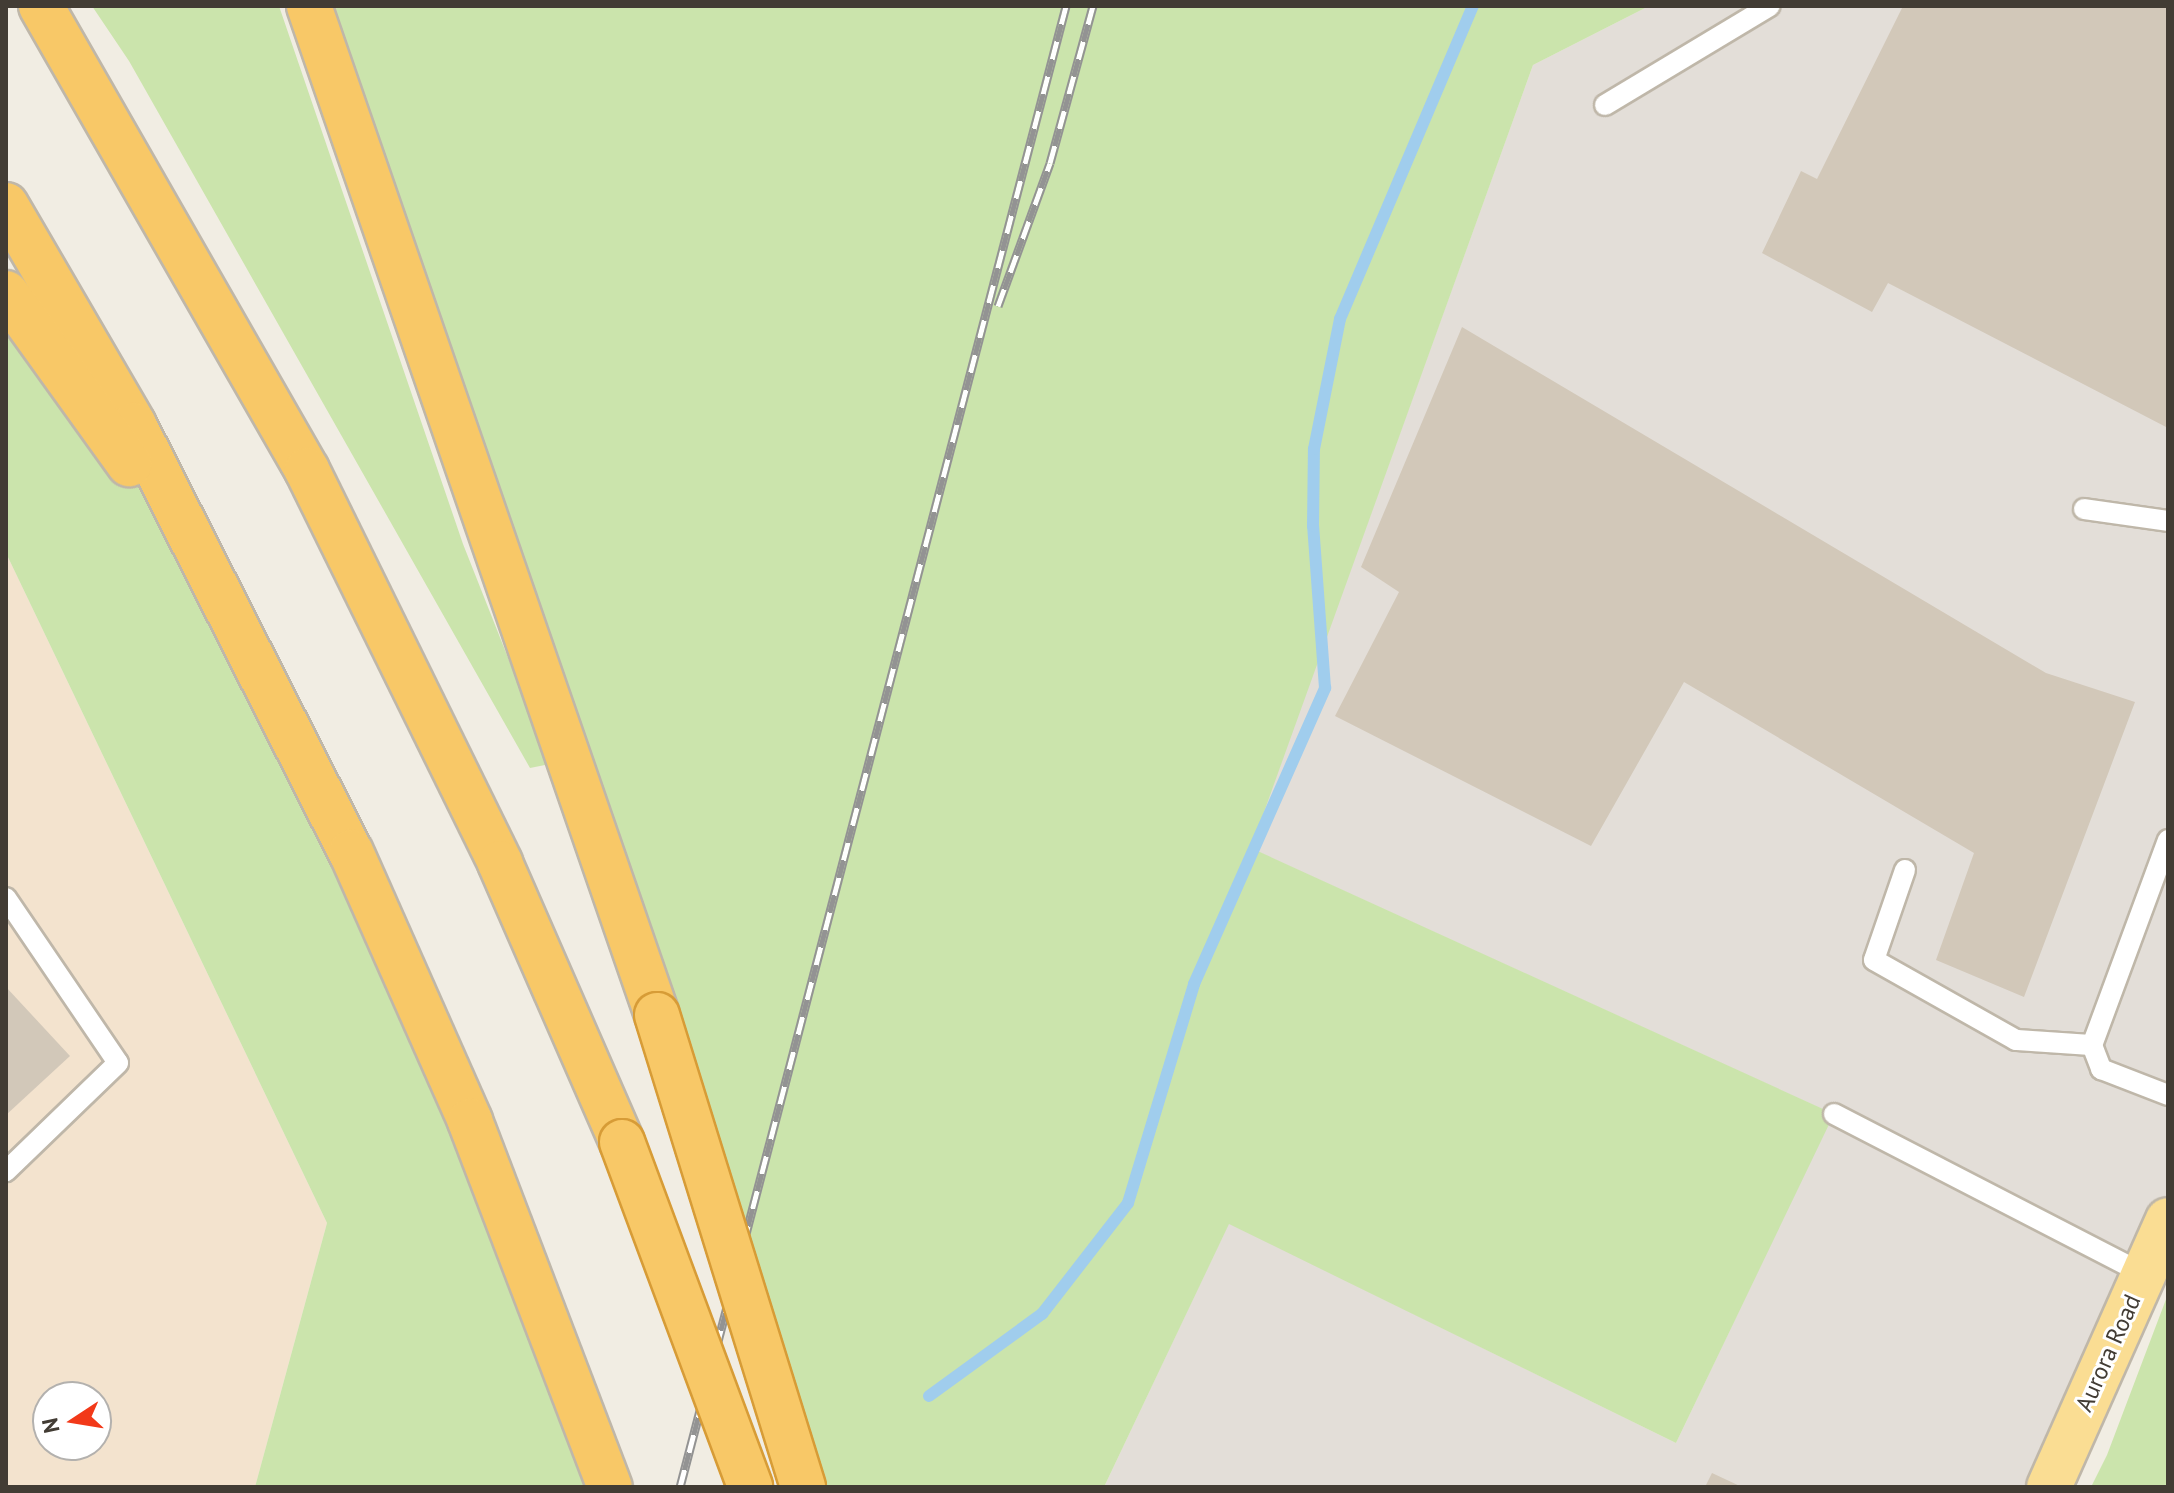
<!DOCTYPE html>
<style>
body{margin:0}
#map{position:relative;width:2174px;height:1493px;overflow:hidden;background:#f1ede3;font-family:"PT Sans",sans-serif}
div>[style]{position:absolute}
.commercial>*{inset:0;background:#f3e3ce}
.industrial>*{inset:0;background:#e3ded8}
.green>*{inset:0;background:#cbe4ac}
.stream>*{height:12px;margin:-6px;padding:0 6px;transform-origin:6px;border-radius:6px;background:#a0cded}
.building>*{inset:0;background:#d2c8b9}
.roads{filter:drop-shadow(2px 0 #bfb7a9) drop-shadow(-2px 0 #bfb7a9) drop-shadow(0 2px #bfb7a9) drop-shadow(0 -2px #bfb7a9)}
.lane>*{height:20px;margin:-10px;padding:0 10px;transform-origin:10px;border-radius:10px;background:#fff}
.primary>*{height:44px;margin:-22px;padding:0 22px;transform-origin:22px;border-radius:22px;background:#fadd93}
.highway>*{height:44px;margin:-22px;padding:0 22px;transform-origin:22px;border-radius:22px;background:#f8c867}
.rail>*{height:9px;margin-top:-4.5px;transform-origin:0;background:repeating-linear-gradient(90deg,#fff 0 18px,#939393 0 36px);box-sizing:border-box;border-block:2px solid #939393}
.bridges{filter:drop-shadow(2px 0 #d79c37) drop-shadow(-2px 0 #d79c37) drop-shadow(0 2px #d79c37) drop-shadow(0 -2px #d79c37)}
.highway-bridge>*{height:44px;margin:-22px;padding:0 22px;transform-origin:22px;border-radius:22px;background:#f8c867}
span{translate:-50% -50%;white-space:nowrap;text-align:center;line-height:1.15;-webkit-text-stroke:6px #fff;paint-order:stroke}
.street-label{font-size:24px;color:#423c34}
.frame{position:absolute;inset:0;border:8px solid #423c34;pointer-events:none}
.north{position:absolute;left:32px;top:1381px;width:80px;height:80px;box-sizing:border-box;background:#fff;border:2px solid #b3b1ae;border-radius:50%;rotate:258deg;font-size:22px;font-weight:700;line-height:32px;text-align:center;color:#423c34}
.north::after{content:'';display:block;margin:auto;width:28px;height:36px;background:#f23919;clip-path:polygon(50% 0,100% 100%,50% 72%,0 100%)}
</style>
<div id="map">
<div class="commercial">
<div style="clip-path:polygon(evenodd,6px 553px,327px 1223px,255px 1487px,6px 1487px,6px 553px,48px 1397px,96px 1397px,96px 1445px,48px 1445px,48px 1397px)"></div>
</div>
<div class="industrial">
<div style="clip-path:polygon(1649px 6px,2168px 6px,2168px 1220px,2049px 1487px,1104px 1487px,1229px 1223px,1676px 1443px,1833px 1114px,1250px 848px,1533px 65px)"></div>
</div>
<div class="green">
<div style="clip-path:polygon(92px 6px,279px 6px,463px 544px,550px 764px,530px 768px,129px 61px)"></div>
<div style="clip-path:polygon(309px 6px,1649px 6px,1533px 65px,1251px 848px,1834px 1114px,1676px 1443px,1229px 1224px,1104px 1487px,803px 1487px)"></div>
<div style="clip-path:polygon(6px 293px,216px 581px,610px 1487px,255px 1487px,327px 1223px,6px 553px)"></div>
<div style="clip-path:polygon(2168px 1294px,2168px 1487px,2091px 1487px,2107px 1455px)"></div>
</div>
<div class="stream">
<div style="left:929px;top:1396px;width:140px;rotate:-36deg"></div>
<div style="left:1042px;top:1314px;width:140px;rotate:-52.2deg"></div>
<div style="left:1128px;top:1203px;width:229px;rotate:-73.2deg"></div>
<div style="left:1194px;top:984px;width:324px;rotate:-66.1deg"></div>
<div style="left:1325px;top:688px;width:162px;rotate:-94.2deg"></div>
<div style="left:1313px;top:526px;width:77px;rotate:-89.3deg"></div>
<div style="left:1314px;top:449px;width:133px;rotate:-78.7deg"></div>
<div style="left:1340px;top:319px;width:340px;rotate:-67deg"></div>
</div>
<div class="building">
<div style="clip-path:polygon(1903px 6px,2168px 6px,2168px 428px,1888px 283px,1872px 312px,1762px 253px,1801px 171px,1817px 179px)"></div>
<div style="clip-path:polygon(1462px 327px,2046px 673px,2135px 702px,2024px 997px,1936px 960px,1974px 853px,1684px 682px,1591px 846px,1335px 716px,1399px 592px,1361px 567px)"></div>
<div style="clip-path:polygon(6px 987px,70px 1056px,6px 1115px)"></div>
<div style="clip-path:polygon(1712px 1473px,1742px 1487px,1705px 1487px)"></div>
</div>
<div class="roads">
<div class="lane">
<div style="left:1605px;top:105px;width:192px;rotate:-31deg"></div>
<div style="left:2084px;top:509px;width:85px;rotate:8.1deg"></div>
<div style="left:2168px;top:840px;width:219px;rotate:110.3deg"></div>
<div style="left:2092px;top:1045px;width:26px;rotate:69deg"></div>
<div style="left:2101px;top:1069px;width:72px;rotate:21.2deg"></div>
<div style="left:1905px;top:870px;width:95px;rotate:109deg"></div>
<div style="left:1874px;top:960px;width:163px;rotate:29.4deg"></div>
<div style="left:2016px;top:1040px;width:76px;rotate:3.8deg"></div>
<div style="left:6px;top:898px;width:199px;rotate:55.8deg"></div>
<div style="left:118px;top:1063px;width:156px;rotate:136deg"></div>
<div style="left:1834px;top:1114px;width:349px;rotate:27.3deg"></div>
</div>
<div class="primary">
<div style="left:2049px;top:1487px;width:292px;rotate:-66deg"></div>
</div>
<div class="highway">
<div style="left:41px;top:6px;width:535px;rotate:60.18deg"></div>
<div style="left:307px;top:470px;width:438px;rotate:63.8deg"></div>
<div style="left:500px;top:863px;width:305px;rotate:66.4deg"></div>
<div style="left:309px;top:6px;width:1067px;rotate:70.97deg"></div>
<div style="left:6px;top:205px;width:255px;rotate:59.8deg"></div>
<div style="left:134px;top:425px;width:479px;rotate:63.1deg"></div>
<div style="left:351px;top:852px;width:294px;rotate:66.1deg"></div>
<div style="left:470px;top:1121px;width:392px;rotate:69.1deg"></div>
<div style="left:6px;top:293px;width:211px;rotate:54.3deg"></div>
</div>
</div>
<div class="rail">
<div style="left:998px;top:306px;width:152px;rotate:-70deg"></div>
<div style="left:1050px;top:163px;width:163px;rotate:-74.7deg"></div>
<div style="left:680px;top:1487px;width:1530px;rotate:-75.39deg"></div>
</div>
<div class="bridges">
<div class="highway-bridge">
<div style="left:657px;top:1015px;width:494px;rotate:72.8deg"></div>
<div style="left:622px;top:1142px;width:368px;rotate:69.6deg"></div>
</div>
</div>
<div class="street-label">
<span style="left:2108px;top:1353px;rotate:-66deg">Aurora Road</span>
</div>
<div class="frame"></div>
<div class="north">N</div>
</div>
